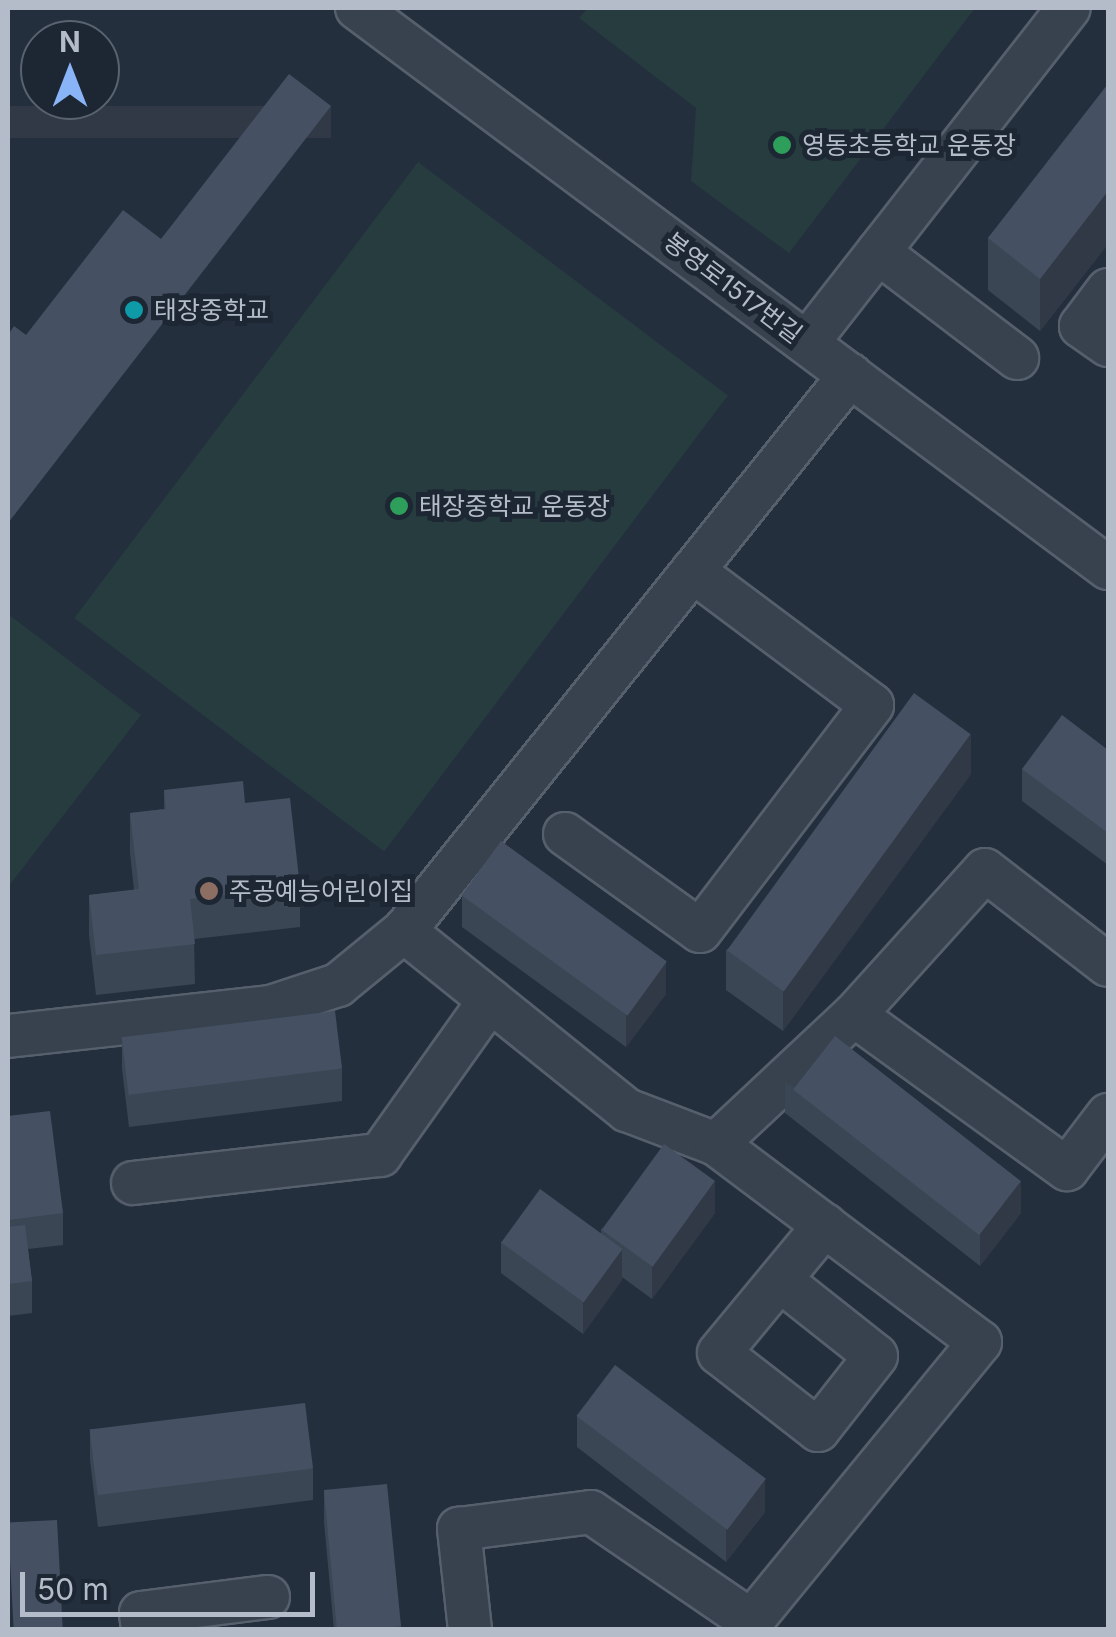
<!DOCTYPE html>
<meta charset="utf-8">
<style>
body{margin:0}
#map{position:relative;width:1116px;height:1637px;overflow:hidden;background:#242f3e;font-family:Inter,"Noto Sans KR",sans-serif}
div>[style]{position:absolute}
.green>*{inset:0;background:#263c3f;transform-origin:0 0}
.roads{filter:drop-shadow(2px 0 #565f6c) drop-shadow(-2px 0 #565f6c) drop-shadow(0 2px #565f6c) drop-shadow(0 -2px #565f6c)}
.minor>*{height:42px;margin:-21px;padding:0 21px;transform-origin:21px;border-radius:21px;background:#38414e}
.wall>*{inset:0;background:#3b4654}
.shaded-wall>*{inset:0;background:#303945;transform-origin:0 0}
.building>*{inset:0;background:#455162;transform-origin:0 0}
.dots>*{width:28px;height:28px;translate:-50% -50%;box-sizing:border-box;border:5px solid #1d2633;border-radius:50%}
span{translate:-50% -50%;white-space:nowrap;text-align:center;line-height:1.15;-webkit-text-stroke:10px #1d2633;paint-order:stroke}
.poi-label{font-size:25px;color:#b4bcc9}
.left{translate:0 -50%;text-align:left}
.street-label{font-size:25px;color:#b4bcc9}
.frame{position:absolute;inset:0;border:10px solid #b4bcc9;pointer-events:none}
.north{position:absolute;left:20px;top:20px;width:100px;height:100px;box-sizing:border-box;background:#1d2633;border:2px solid #59626f;border-radius:50%;rotate:0deg;font-size:28px;font-weight:700;line-height:40px;text-align:center;color:#b4bcc9}
.north::after{content:'';display:block;margin:auto;width:35px;height:45px;background:#8ab4f8;clip-path:polygon(50% 0,100% 100%,50% 72%,0 100%)}
.scale{position:absolute;left:20px;top:1572px;width:295px;height:45px;box-sizing:border-box;border:5px solid #b4bcc9;border-top:0;padding-left:12px;font-size:30px;line-height:35px;white-space:nowrap;color:#b4bcc9;-webkit-text-stroke:8px #1d2633;paint-order:stroke}
</style>
<div id="map">
<div class="green">
<div style="clip-path:polygon(588px 8px,975px 8px,789px 253px,691px 181px,696px 108px,579px 18px)"></div>
<div style="left:418px;top:162px;width:388px;height:571px;rotate:37deg"></div>
<div style="clip-path:polygon(8px 614px,141px 715px,8px 887px)"></div>
</div>
<div class="roads">
<div class="minor">
<div style="left:357px;top:8px;width:937px;rotate:36.71deg"></div>
<div style="left:878px;top:252px;width:175px;rotate:37.3deg"></div>
<div style="left:1108px;top:290px;width:45px;rotate:126.9deg"></div>
<div style="left:1081px;top:326px;width:33px;rotate:35deg"></div>
<div style="left:807px;top:343px;width:425px;rotate:-52deg"></div>
<div style="left:565px;top:834px;width:166px;rotate:35.7deg"></div>
<div style="left:700px;top:931px;width:284px;rotate:-52.7deg"></div>
<div style="left:872px;top:705px;width:224px;rotate:-143.2deg"></div>
<div style="left:404px;top:931px;width:286px;rotate:38.8deg"></div>
<div style="left:627px;top:1110px;width:95px;rotate:20.9deg"></div>
<div style="left:716px;top:1144px;width:330px;rotate:36.9deg"></div>
<div style="left:980px;top:1342px;width:372px;rotate:129.3deg"></div>
<div style="left:854px;top:1015px;width:263px;rotate:35.9deg"></div>
<div style="left:1067px;top:1169px;width:68px;rotate:-52.8deg"></div>
<div style="left:8px;top:1036px;width:265px;rotate:-6.3deg"></div>
<div style="left:271px;top:1007px;width:71px;rotate:-18.2deg"></div>
<div style="left:338px;top:985px;width:85px;rotate:-39.3deg"></div>
<div style="left:404px;top:931px;width:713px;rotate:-51.26deg"></div>
<div style="left:716px;top:1144px;width:189px;rotate:-43.1deg"></div>
<div style="left:854px;top:1015px;width:195px;rotate:-47.9deg"></div>
<div style="left:985px;top:870px;width:155px;rotate:37.7deg"></div>
<div style="left:133px;top:1183px;width:249px;rotate:-6.5deg"></div>
<div style="left:380px;top:1155px;width:190px;rotate:-54.6deg"></div>
<div style="left:780px;top:1280px;width:122px;rotate:38.4deg"></div>
<div style="left:876px;top:1356px;width:94px;rotate:128.1deg"></div>
<div style="left:818px;top:1430px;width:125px;rotate:-142.1deg"></div>
<div style="left:719px;top:1353px;width:166px;rotate:-50.4deg"></div>
<div style="left:143px;top:1630px;width:17px;rotate:-97deg"></div>
<div style="left:141px;top:1613px;width:128px;rotate:-7.2deg"></div>
<div style="left:470px;top:1630px;width:102px;rotate:-96.2deg"></div>
<div style="left:459px;top:1529px;width:133px;rotate:-7.3deg"></div>
<div style="left:591px;top:1512px;width:194px;rotate:34.3deg"></div>
</div>
</div>
<div class="wall">
<div style="clip-path:polygon(1108px 84px,1108px 244px,1040px 331px,988px 290px,988px 238px)"></div>
<div style="clip-path:polygon(1108px 750px,1108px 865px,1022px 801px,1022px 769px)"></div>
<div style="clip-path:polygon(971px 774px,783px 1031px,726px 990px,726px 950px)"></div>
<div style="clip-path:polygon(164px 790px,245px 803px,300px 887px,300px 927px,194px 939px,195px 984px,96px 995px,89px 935px,89px 895px,134px 890px,130px 853px,130px 813px,164px 809px)"></div>
<div style="clip-path:polygon(462px 895px,666px 994px,626px 1047px,462px 927px)"></div>
<div style="clip-path:polygon(122px 1038px,342px 1069px,342px 1101px,129px 1127px,122px 1069px)"></div>
<div style="clip-path:polygon(785px 1082px,1021px 1213px,980px 1266px,785px 1113px)"></div>
<div style="clip-path:polygon(8px 1116px,63px 1213px,63px 1245px,28px 1249px,32px 1281px,32px 1313px,8px 1316px)"></div>
<div style="clip-path:polygon(715px 1213px,652px 1299px,622px 1277px,622px 1280px,583px 1334px,501px 1273px,501px 1242px,601px 1233px,601px 1229px)"></div>
<div style="clip-path:polygon(577px 1416px,765px 1512px,726px 1562px,577px 1447px)"></div>
<div style="clip-path:polygon(90px 1429px,313px 1469px,313px 1500px,98px 1527px,90px 1460px)"></div>
<div style="clip-path:polygon(324px 1490px,401px 1626px,401px 1630px,334px 1630px,324px 1522px)"></div>
</div>
<div class="shaded-wall">
<div style="left:331px;top:106px;width:32px;height:527px;rotate:90deg"></div>
<div style="clip-path:polygon(1108px 191px,1108px 244px,1040px 331px,1040px 279px)"></div>
<div style="clip-path:polygon(971px 734px,971px 774px,783px 1031px,783px 991px)"></div>
<div style="clip-path:polygon(666px 962px,666px 994px,626px 1047px,626px 1015px)"></div>
<div style="clip-path:polygon(715px 1181px,715px 1213px,652px 1299px,652px 1267px)"></div>
<div style="clip-path:polygon(1021px 1181px,1021px 1213px,980px 1266px,980px 1234px)"></div>
<div style="clip-path:polygon(622px 1249px,622px 1280px,583px 1334px,583px 1302px)"></div>
<div style="clip-path:polygon(765px 1480px,765px 1512px,726px 1562px,726px 1530px)"></div>
</div>
<div class="building">
<div style="clip-path:polygon(289px 74px,331px 106px,8px 523px,8px 335px,14px 326px,26px 335px,123px 210px,161px 239px)"></div>
<div style="clip-path:polygon(1108px 84px,1108px 191px,1040px 279px,988px 238px)"></div>
<div style="left:914px;top:693px;width:70px;height:318px;rotate:36deg"></div>
<div style="clip-path:polygon(1062px 715px,1108px 750px,1108px 833px,1022px 769px)"></div>
<div style="clip-path:polygon(243px 781px,245px 803px,290px 798px,300px 887px,190px 899px,195px 944px,96px 955px,89px 895px,139px 889px,130px 813px,166px 809px,164px 790px)"></div>
<div style="left:501px;top:841px;width:205px;height:67px;rotate:36deg"></div>
<div style="left:335px;top:1011px;width:58px;height:215px;rotate:83deg"></div>
<div style="left:835px;top:1036px;width:236px;height:68px;rotate:38deg"></div>
<div style="clip-path:polygon(50px 1111px,63px 1213px,8px 1220px,8px 1116px)"></div>
<div style="left:664px;top:1144px;width:63px;height:106px;rotate:36deg"></div>
<div style="left:540px;top:1189px;width:102px;height:66px;rotate:36deg"></div>
<div style="clip-path:polygon(25px 1225px,32px 1281px,8px 1284px,8px 1227px)"></div>
<div style="left:615px;top:1365px;width:189px;height:64px;rotate:37deg"></div>
<div style="left:305px;top:1403px;width:66px;height:217px;rotate:83deg"></div>
<div style="clip-path:polygon(387px 1484px,401px 1626px,362px 1630px,337px 1630px,324px 1490px)"></div>
<div style="left:57px;top:1520px;width:110px;height:49px;rotate:87deg"></div>
</div>
<div class="dots">
<div style="left:782px;top:145px;background:#2e9e5b"></div>
<div style="left:134px;top:310px;background:#0f9aa8"></div>
<div style="left:399px;top:506px;background:#2e9e5b"></div>
<div style="left:209px;top:891px;background:#8d6e63"></div>
</div>
<div class="poi-label">
<span class="left" style="left:802px;top:145px">영동초등학교 운동장</span>
<span class="left" style="left:154px;top:310px">태장중학교</span>
<span class="left" style="left:419px;top:506px">태장중학교 운동장</span>
<span class="left" style="left:229px;top:891px">주공예능어린이집</span>
</div>
<div class="street-label">
<span style="left:733px;top:288px;rotate:37deg">봉영로1517번길</span>
</div>
<div class="frame"></div>
<div class="north">N</div>
<div class="scale">50 m</div>
</div>
